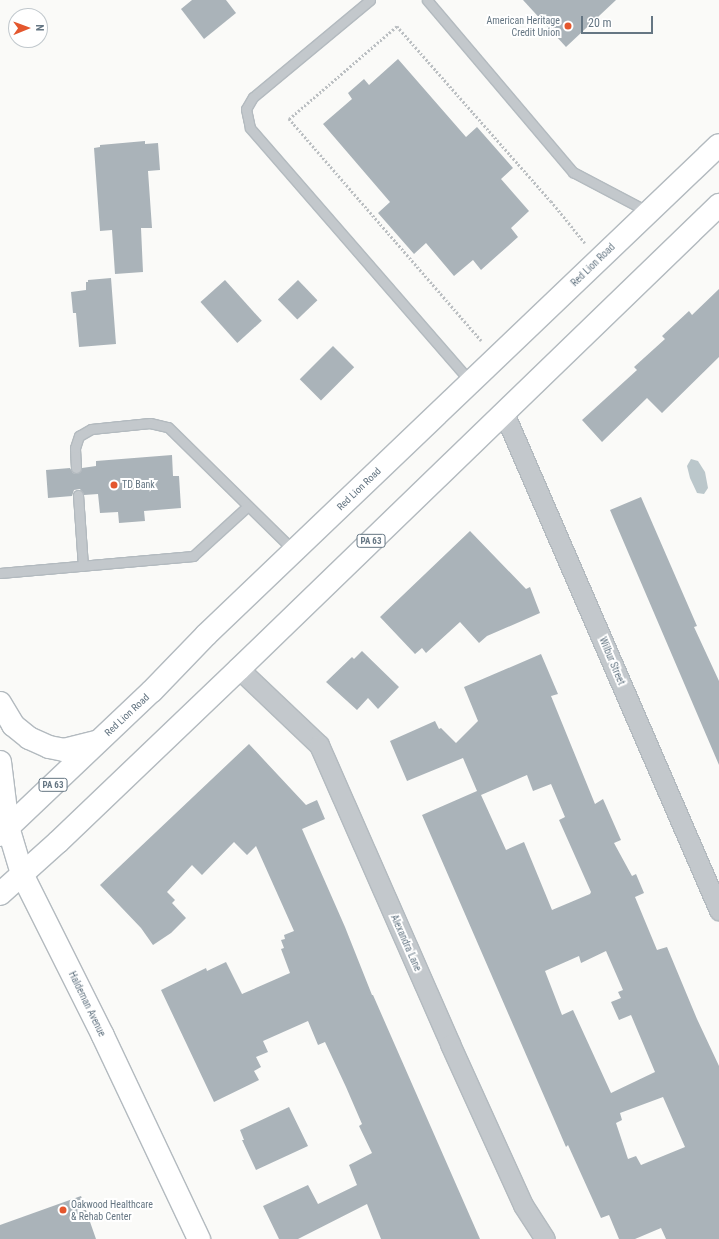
<!DOCTYPE html>
<style>
body{margin:0}
#map{position:relative;width:719px;height:1239px;overflow:hidden;background:#fafaf8;font-family:"Roboto Condensed",sans-serif}
div>[style]{position:absolute}
.water>*{inset:0;background:#bbc7cb}
.building>*{inset:0;background:#aab3b9;transform-origin:0 0}
.path>*{height:2.5px;margin-top:-1.25px;transform-origin:0;background:repeating-linear-gradient(90deg,#bbbfc2 0 2px,transparent 0 4px)}
.roads{filter:drop-shadow(1px 0 #b3babf) drop-shadow(-1px 0 #b3babf) drop-shadow(0 1px #b3babf) drop-shadow(0 -1px #b3babf)}
.service>*{height:9px;margin:-4.5px;padding:0 4.5px;transform-origin:4.5px;border-radius:4.5px;background:#c3c8cc}
.minor>*{height:19px;margin:-9.5px;padding:0 9.5px;transform-origin:9.5px;border-radius:9.5px;background:#c3c8cc}
.secondary>*{height:22px;margin:-11px;padding:0 11px;transform-origin:11px;border-radius:11px;background:#fff}
.primary>*{height:22px;margin:-11px;padding:0 11px;transform-origin:11px;border-radius:11px;background:#fff}
.dots>*{width:11px;height:11px;translate:-50% -50%;box-sizing:border-box;border:2px solid #fff;border-radius:50%}
span{translate:-50% -50%;white-space:nowrap;text-align:center;line-height:1.15;-webkit-text-stroke:4px #fff;paint-order:stroke}
.shield-label span{padding:1px 3px;background:#fff;border:1px solid;border-radius:3px;-webkit-text-stroke-width:0}
.shield-label{font-size:9px;color:#657683;font-weight:700}
.poi-label{font-size:10px;color:#657683}
.right{translate:-100% -50%;text-align:right}
.left{translate:0 -50%;text-align:left}
.street-label{font-size:10px;color:#657683}
.north{position:absolute;left:8px;top:8px;width:40px;height:40px;box-sizing:border-box;background:#fff;border:1px solid #c1c8cd;border-radius:50%;rotate:89deg;font-size:11px;font-weight:700;line-height:16px;text-align:center;color:#657683}
.north::after{content:'';display:block;margin:auto;width:14px;height:18px;background:#e4572e;clip-path:polygon(50% 0,100% 100%,50% 72%,0 100%)}
.scale{position:absolute;left:581px;top:16px;width:72px;height:18px;box-sizing:border-box;border:2px solid #657683;border-top:0;padding-left:5px;font-size:12px;line-height:14px;white-space:nowrap;color:#657683;-webkit-text-stroke:3px #fff;paint-order:stroke}
</style>
<div id="map">
<div class="water">
<div style="clip-path:polygon(691px 459px,698px 461px,705px 472px,708px 488px,704px 494px,697px 493px,690px 478px,687px 466px)"></div>
</div>
<div class="building">
<div style="clip-path:polygon(192px 0,226px 0,236px 13px,204px 39px,181px 9px)"></div>
<div style="clip-path:polygon(523px 0,616px 0,566px 47px)"></div>
<div style="clip-path:polygon(398px 59px,466px 137px,477px 127px,513px 168px,501px 179px,529px 211px,511px 228px,518px 237px,481px 270px,473px 260px,454px 276px,426px 243px,414px 254px,378px 213px,390px 202px,323px 124px,352px 99px,348px 93px,364px 79px,369px 85px)"></div>
<div style="clip-path:polygon(145px 141px,145px 144px,158px 143px,160px 170px,148px 171px,152px 228px,141px 228px,143px 272px,115px 274px,112px 230px,100px 231px,94px 148px,100px 147px,100px 145px)"></div>
<div style="clip-path:polygon(111px 278px,116px 344px,79px 347px,76px 313px,73px 313px,71px 292px,86px 290px,86px 282px,88px 282px,88px 280px)"></div>
<div style="left:225px;top:280px;width:55px;height:33px;rotate:48deg"></div>
<div style="left:298px;top:280px;width:28px;height:28px;rotate:46deg"></div>
<div style="clip-path:polygon(719px 289px,719px 357px,662px 413px,647px 398px,602px 442px,582px 420px,637px 370px,634px 367px,665px 339px,662px 336px,689px 311px,692px 315px)"></div>
<div style="left:333px;top:346px;width:30px;height:47px;rotate:45deg"></div>
<div style="clip-path:polygon(172px 455px,173px 476px,179px 476px,181px 508px,144px 511px,145px 521px,119px 523px,118px 512px,100px 513px,98px 494px,84px 495px,80px 489px,74px 490px,72px 496px,48px 498px,46px 470px,70px 468px,73px 473px,77px 474px,81px 471px,82px 468px,96px 466px,96px 461px)"></div>
<div style="clip-path:polygon(641px 497px,697px 626px,694px 627px,719px 681px,719px 765px,610px 510px)"></div>
<div style="clip-path:polygon(470px 531px,526px 589px,530px 587px,540px 613px,487px 636px,479px 643px,460px 622px,426px 653px,422px 648px,415px 654px,380px 617px)"></div>
<div style="clip-path:polygon(362px 651px,399px 687px,378px 709px,368px 698px,357px 710px,326px 682px,352px 657px,354px 659px)"></div>
<div style="clip-path:polygon(evenodd,541px 654px,558px 694px,551px 696px,595px 804px,603px 799px,621px 840px,614px 843px,632px 876px,636px 874px,644px 893px,635px 897px,657px 950px,667px 947px,697px 1019px,719px 1066px,719px 1239px,666px 1239px,661px 1228px,635px 1239px,619px 1239px,609px 1215px,601px 1218px,568px 1145px,566px 1147px,557px 1126px,422px 815px,477px 791px,463px 758px,407px 781px,390px 741px,435px 721px,439px 729px,441px 728px,456px 743px,478px 721px,464px 687px,541px 654px,527px 775px,533px 791px,551px 784px,565px 817px,559px 820px,591px 892px,590px 894px,552px 910px,524px 842px,506px 850px,481px 795px,527px 775px,541px 654px,606px 951px,623px 990px,618px 992px,621px 998px,611px 1002px,619px 1020px,631px 1015px,655px 1072px,611px 1093px,573px 1010px,562px 1015px,545px 971px,579px 956px,581px 963px,606px 951px,541px 654px,663px 1097px,685px 1147px,641px 1165px,636px 1156px,628px 1159px,616px 1123px,622px 1120px,620px 1113px,663px 1097px)"></div>
<div style="clip-path:polygon(249px 744px,306px 805px,317px 800px,325px 819px,302px 829px,345px 927px,372px 995px,373px 995px,480px 1239px,381px 1239px,367px 1204px,298px 1239px,279px 1239px,263px 1206px,308px 1185px,318px 1204px,357px 1185px,349px 1165px,372px 1153px,359px 1126px,362px 1124px,346px 1087px,325px 1042px,318px 1045px,308px 1021px,263px 1041px,268px 1052px,256px 1057px,261px 1067px,254px 1071px,259px 1080px,214px 1102px,161px 990px,206px 968px,207px 971px,226px 962px,242px 994px,290px 973px,281px 949px,284px 948px,281px 940px,285px 939px,284px 935px,294px 931px,256px 846px,247px 855px,234px 842px,202px 875px,192px 865px,167px 892px,175px 900px,172px 903px,186px 918px,171px 933px,153px 945px,141px 928px,100px 885px)"></div>
<div style="clip-path:polygon(289px 1107px,308px 1146px,256px 1170px,242px 1140px,244px 1140px,240px 1130px)"></div>
<div style="clip-path:polygon(81px 1196px,96px 1239px,0 1239px,0 1225px)"></div>
</div>
<div class="path">
<div style="left:481px;top:341px;width:294px;rotate:-130.9deg"></div>
<div style="left:289px;top:119px;width:143px;rotate:-40.7deg"></div>
<div style="left:397px;top:26px;width:233px;rotate:48.7deg"></div>
<div style="left:551px;top:201px;width:54px;rotate:51deg"></div>
</div>
<div class="roads">
<div class="service">
<div style="left:370px;top:0;width:152px;rotate:140.3deg"></div>
<div style="left:253px;top:97px;width:14px;rotate:120deg"></div>
<div style="left:246px;top:109px;width:19px;rotate:78deg"></div>
<div style="left:250px;top:128px;width:337px;rotate:49deg"></div>
<div style="left:427px;top:0;width:226px;rotate:49.7deg"></div>
<div style="left:573px;top:172px;width:86px;rotate:27.8deg"></div>
<div style="left:76px;top:468px;width:20px;rotate:-93deg"></div>
<div style="left:75px;top:448px;width:13px;rotate:-72deg"></div>
<div style="left:79px;top:436px;width:14px;rotate:-30deg"></div>
<div style="left:91px;top:429px;width:59px;rotate:-5.8deg"></div>
<div style="left:150px;top:423px;width:18px;rotate:13deg"></div>
<div style="left:168px;top:427px;width:177px;rotate:44.5deg"></div>
<div style="left:78px;top:495px;width:71px;rotate:86deg"></div>
<div style="left:0;top:573px;width:194px;rotate:-5deg"></div>
<div style="left:193px;top:556px;width:74px;rotate:-42.3deg"></div>
</div>
<div class="minor">
<div style="left:504px;top:413px;width:542px;rotate:66.61deg"></div>
<div style="left:239px;top:669px;width:110px;rotate:43.5deg"></div>
<div style="left:319px;top:745px;width:326px;rotate:66.3deg"></div>
<div style="left:450px;top:1044px;width:177px;rotate:65.6deg"></div>
<div style="left:523px;top:1205px;width:40px;rotate:57.1deg"></div>
</div>
<div class="secondary">
<div style="left:0;top:762px;width:65px;rotate:83deg"></div>
<div style="left:8px;top:827px;width:49px;rotate:73.4deg"></div>
<div style="left:22px;top:874px;width:181px;rotate:63.4deg"></div>
<div style="left:103px;top:1036px;width:225px;rotate:64.7deg"></div>
</div>
<div class="primary">
<div style="left:0;top:703px;width:26px;rotate:59deg"></div>
<div style="left:13px;top:725px;width:21px;rotate:39deg"></div>
<div style="left:29px;top:738px;width:22px;rotate:24deg"></div>
<div style="left:49px;top:747px;width:15px;rotate:11deg"></div>
<div style="left:64px;top:750px;width:34px;rotate:-14deg"></div>
<div style="left:0;top:835px;width:209px;rotate:-43.5deg"></div>
<div style="left:152px;top:691px;width:78px;rotate:-46deg"></div>
<div style="left:206px;top:635px;width:709px;rotate:-43.69deg"></div>
<div style="left:0;top:894px;width:78px;rotate:-41.9deg"></div>
<div style="left:58px;top:842px;width:250px;rotate:-43.7deg"></div>
<div style="left:239px;top:669px;width:668px;rotate:-44.03deg"></div>
</div>
</div>
<div class="dots">
<div style="left:568px;top:26px;background:#e4572e"></div>
<div style="left:114px;top:485px;background:#e4572e"></div>
<div style="left:63px;top:1210px;background:#e4572e"></div>
</div>
<div class="shield-label">
<span style="left:371px;top:541px">PA 63</span>
<span style="left:53px;top:785px">PA 63</span>
</div>
<div class="poi-label">
<span class="right" style="left:560px;top:26px">American Heritage<br>Credit Union</span>
<span class="left" style="left:122px;top:485px">TD Bank</span>
<span class="left" style="left:71px;top:1210px">Oakwood Healthcare<br>&amp; Rehab Center</span>
</div>
<div class="street-label">
<span style="left:593px;top:265px;rotate:-44deg">Red Lion Road</span>
<span style="left:359px;top:489px;rotate:-44deg">Red Lion Road</span>
<span style="left:612px;top:661px;rotate:67deg">Wilbur Street</span>
<span style="left:127px;top:715px;rotate:-43deg">Red Lion Road</span>
<span style="left:406px;top:943px;rotate:66deg">Alexandra Lane</span>
<span style="left:87px;top:1004px;rotate:64deg">Haldeman Avenue</span>
</div>
<div class="north">N</div>
<div class="scale">20 m</div>
</div>
